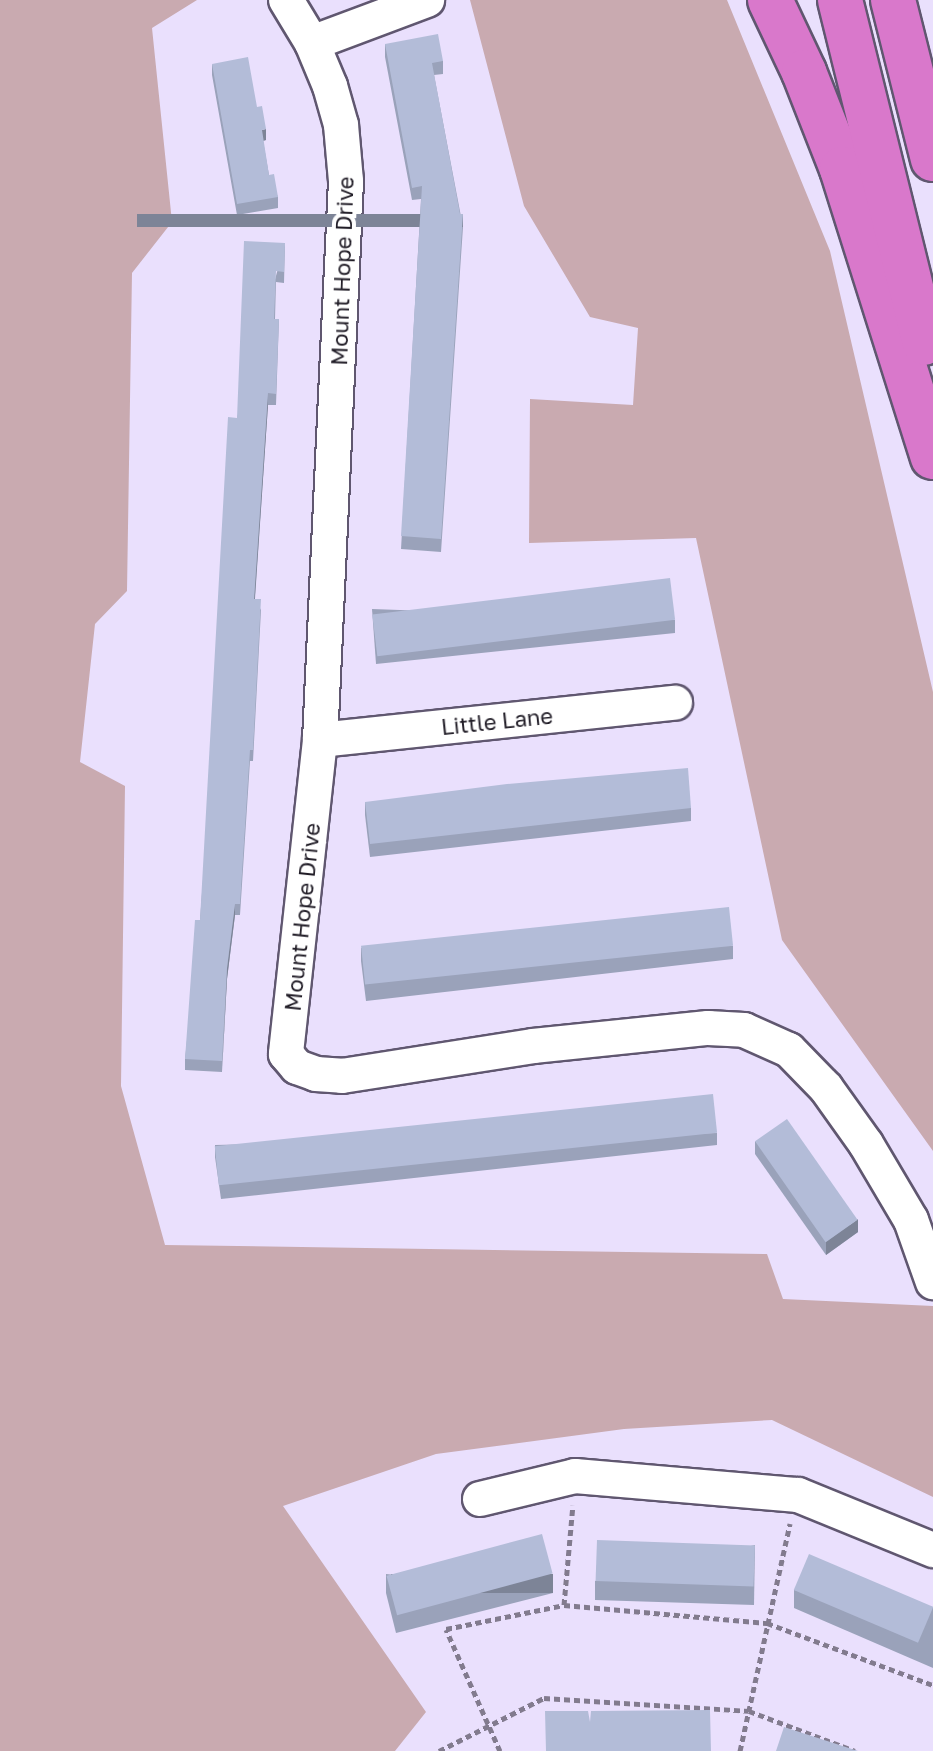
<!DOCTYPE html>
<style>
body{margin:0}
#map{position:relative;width:933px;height:1751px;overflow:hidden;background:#eae0fd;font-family:"Golos Text",sans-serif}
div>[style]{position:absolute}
.green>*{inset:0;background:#c9aab0}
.path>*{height:5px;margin-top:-2.5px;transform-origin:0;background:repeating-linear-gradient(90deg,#827b8e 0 6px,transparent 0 10px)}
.roads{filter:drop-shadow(2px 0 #605770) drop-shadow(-2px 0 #605770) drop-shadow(0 2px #605770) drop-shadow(0 -2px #605770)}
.minor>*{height:34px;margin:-17px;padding:0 17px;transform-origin:17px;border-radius:17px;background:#fff}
.highway>*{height:44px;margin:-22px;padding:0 22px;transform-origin:22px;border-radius:22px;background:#d978cb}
.wall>*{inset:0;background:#9aa2ba}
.shaded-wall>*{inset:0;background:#7d8497;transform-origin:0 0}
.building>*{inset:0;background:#b3bcd8;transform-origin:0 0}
span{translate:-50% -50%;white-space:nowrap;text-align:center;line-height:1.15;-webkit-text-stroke:8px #fff;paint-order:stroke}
.street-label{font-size:22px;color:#201c26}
</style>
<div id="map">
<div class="green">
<div style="clip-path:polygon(0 0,197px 0,152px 28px,172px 222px,132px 273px,127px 591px,95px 624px,80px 762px,125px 786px,121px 1086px,165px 1245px,767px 1254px,783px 1299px,933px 1306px,933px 1497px,772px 1420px,624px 1429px,436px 1454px,283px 1506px,426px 1712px,395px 1751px,0 1751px)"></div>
<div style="clip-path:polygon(470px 0,727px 0,830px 251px,933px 692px,933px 1151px,782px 940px,696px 538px,529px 543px,530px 399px,633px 405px,638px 328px,590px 317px,524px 206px)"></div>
</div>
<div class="path">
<div style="left:564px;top:1605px;width:100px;rotate:-84.9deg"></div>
<div style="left:439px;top:1751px;width:118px;rotate:-26.8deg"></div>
<div style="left:544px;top:1698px;width:205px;rotate:3.6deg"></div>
<div style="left:749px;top:1711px;width:113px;rotate:20.7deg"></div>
<div style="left:500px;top:1751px;width:133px;rotate:-113.9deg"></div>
<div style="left:446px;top:1629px;width:120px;rotate:-11.5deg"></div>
<div style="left:564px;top:1605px;width:204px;rotate:5.1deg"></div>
<div style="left:767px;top:1623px;width:177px;rotate:20.5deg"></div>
<div style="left:740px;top:1751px;width:233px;rotate:-77.6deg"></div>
</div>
<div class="roads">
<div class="minor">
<div style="left:286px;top:0;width:50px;rotate:58.8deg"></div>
<div style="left:312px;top:43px;width:47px;rotate:67.3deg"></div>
<div style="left:330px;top:86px;width:41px;rotate:74.2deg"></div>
<div style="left:341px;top:125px;width:56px;rotate:84.9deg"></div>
<div style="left:346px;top:181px;width:560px;rotate:92.66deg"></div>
<div style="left:320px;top:740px;width:316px;rotate:96.2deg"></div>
<div style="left:286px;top:1054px;width:17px;rotate:50deg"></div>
<div style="left:297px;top:1067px;width:20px;rotate:20deg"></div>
<div style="left:316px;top:1074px;width:26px;rotate:4deg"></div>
<div style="left:342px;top:1076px;width:193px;rotate:-8.9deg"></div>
<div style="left:533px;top:1046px;width:176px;rotate:-5.9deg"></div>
<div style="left:708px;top:1028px;width:36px;rotate:3deg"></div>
<div style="left:744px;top:1030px;width:49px;rotate:24deg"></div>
<div style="left:789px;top:1050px;width:53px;rotate:45.8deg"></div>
<div style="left:826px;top:1088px;width:69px;rotate:54.5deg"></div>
<div style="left:866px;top:1144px;width:88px;rotate:59.4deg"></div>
<div style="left:911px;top:1220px;width:66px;rotate:70.5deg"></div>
<div style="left:312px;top:43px;width:123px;rotate:-20.5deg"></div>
<div style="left:320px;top:740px;width:357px;rotate:-6deg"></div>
<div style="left:480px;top:1499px;width:98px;rotate:-13.6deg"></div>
<div style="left:575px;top:1476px;width:224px;rotate:4.9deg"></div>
<div style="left:798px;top:1495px;width:146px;rotate:22.2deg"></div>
</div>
<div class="highway">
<div style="left:770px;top:0;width:80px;rotate:64.7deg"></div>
<div style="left:804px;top:72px;width:104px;rotate:68.6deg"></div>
<div style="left:842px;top:169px;width:302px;rotate:72.5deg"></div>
<div style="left:840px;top:0;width:353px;rotate:76.1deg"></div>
<div style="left:893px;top:0;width:164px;rotate:75.9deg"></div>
</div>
</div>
<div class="wall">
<div style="clip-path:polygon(385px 44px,443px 61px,443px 74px,434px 75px,463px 227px,441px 552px,401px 549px,421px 199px,412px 200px,385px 57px)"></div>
<div style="clip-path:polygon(212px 64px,266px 140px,263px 141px,269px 175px,278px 197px,278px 208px,237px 215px,212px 75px)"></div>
<div style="clip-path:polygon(285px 243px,284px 283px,276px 282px,275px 319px,279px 319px,276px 405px,268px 405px,255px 599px,261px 610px,253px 761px,250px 761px,240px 915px,235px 915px,227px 979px,222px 1072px,185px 1070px,185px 1059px,200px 920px,237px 418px)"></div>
<div style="clip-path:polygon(372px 609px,675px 620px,675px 633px,376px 664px)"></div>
<div style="clip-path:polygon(365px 802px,691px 808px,691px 821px,370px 857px,365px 815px)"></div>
<div style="clip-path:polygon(733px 946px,733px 959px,366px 1001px,361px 961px,361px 948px)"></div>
<div style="clip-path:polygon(717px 1133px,717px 1145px,221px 1199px,215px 1157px,215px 1145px)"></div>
<div style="clip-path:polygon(755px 1141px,858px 1232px,826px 1255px,755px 1154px)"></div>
<div style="clip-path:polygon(755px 1545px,754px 1605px,595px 1600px,595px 1581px)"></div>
<div style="clip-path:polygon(386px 1574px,553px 1593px,396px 1633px,386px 1593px)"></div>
<div style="clip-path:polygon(794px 1590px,933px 1607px,933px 1668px,794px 1608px)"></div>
</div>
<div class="shaded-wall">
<div style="clip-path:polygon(266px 129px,266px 140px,262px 141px,262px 130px)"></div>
<div style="left:463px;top:214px;width:13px;height:326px;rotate:90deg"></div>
<div style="clip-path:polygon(268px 393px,268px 405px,254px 610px,254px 599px)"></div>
<div style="clip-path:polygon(235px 904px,235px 915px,227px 979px,222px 1072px,227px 968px)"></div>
<div style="clip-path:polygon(858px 1219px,858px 1232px,826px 1255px,826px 1242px)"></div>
<div style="left:553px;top:1574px;width:19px;height:162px;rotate:90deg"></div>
</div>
<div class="building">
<div style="clip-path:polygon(438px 34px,443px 61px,432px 63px,460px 214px,463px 214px,441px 539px,401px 536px,422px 186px,412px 188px,385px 44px)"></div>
<div style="clip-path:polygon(248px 57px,257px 107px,262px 106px,266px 129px,262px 130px,269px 175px,274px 174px,278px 197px,237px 204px,212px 64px)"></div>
<div style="clip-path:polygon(244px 241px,285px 243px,284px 272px,276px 271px,274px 319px,279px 319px,276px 394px,268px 393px,254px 599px,261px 599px,253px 750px,250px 750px,240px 904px,235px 904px,227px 968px,222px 1061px,185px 1059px,195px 920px,200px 920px,228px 417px,237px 418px)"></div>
<div style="left:670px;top:578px;width:42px;height:300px;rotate:83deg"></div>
<div style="clip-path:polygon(688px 768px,691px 808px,370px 844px,365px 802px,507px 784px)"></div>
<div style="left:729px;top:907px;width:39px;height:370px;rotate:84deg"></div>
<div style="left:713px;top:1094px;width:39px;height:501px;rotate:84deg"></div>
<div style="left:787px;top:1119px;width:123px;height:39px;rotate:55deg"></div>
<div style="left:542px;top:1534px;width:41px;height:161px;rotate:75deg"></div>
<div style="left:597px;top:1540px;width:158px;height:41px;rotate:2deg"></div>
<div style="left:809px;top:1554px;width:135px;height:39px;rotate:23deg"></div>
<div style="clip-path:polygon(710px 1710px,711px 1751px,546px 1751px,545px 1711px,588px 1711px,590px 1722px,591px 1711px)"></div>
<div style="clip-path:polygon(784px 1727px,858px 1751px,776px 1751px)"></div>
</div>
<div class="street-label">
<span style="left:342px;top:271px;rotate:-88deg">Mount Hope Drive</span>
<span style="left:497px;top:721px;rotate:-6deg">Little Lane</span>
<span style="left:302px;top:917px;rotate:-84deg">Mount Hope Drive</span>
</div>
</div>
